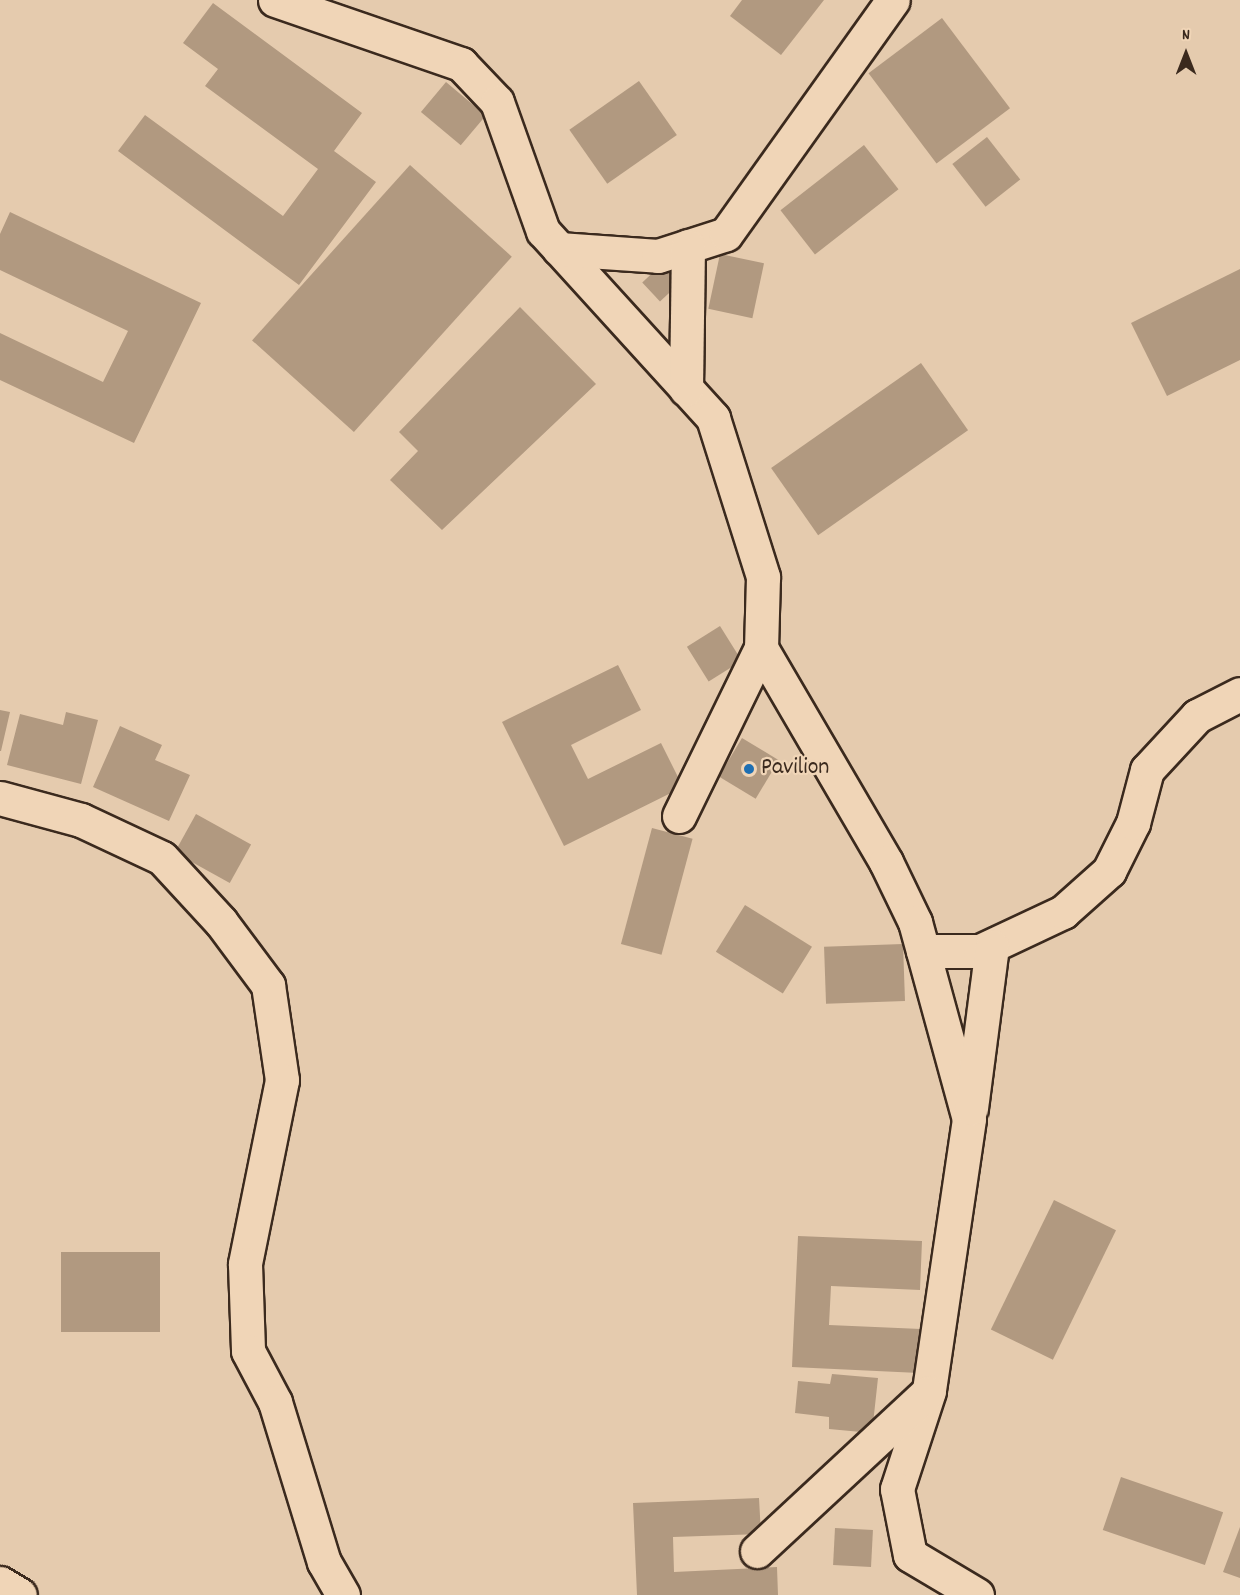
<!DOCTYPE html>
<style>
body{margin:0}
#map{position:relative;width:1240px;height:1595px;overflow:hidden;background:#e5cbae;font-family:Dekko,sans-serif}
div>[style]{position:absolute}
.building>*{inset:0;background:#b19980;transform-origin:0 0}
.roads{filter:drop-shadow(2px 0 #3b2a1e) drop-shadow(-2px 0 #3b2a1e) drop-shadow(0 2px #3b2a1e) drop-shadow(0 -2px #3b2a1e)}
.minor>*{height:33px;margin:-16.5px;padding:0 16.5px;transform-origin:16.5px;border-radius:16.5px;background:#f0d5b7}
.dots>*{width:16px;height:16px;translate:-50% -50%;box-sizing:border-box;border:3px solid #f0d5b7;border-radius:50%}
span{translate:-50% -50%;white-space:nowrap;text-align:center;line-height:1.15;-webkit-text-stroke:4.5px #f0d5b7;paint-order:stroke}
.poi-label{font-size:24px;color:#3b2a1e}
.left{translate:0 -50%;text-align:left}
.north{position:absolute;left:1156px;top:24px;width:60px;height:60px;-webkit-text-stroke:4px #f0d5b7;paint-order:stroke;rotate:0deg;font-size:16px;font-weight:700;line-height:24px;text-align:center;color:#3b2a1e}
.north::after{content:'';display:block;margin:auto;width:21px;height:27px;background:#3b2a1e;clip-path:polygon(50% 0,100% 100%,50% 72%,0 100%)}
</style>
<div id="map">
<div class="building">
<div style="clip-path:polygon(742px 0,824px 0,781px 55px,730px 16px)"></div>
<div style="clip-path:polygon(213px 3px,362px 113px,334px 151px,376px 182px,299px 285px,118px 151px,145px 115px,283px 216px,318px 169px,205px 86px,218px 69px,183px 43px)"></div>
<div style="left:942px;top:18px;width:113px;height:92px;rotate:53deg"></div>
<div style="left:639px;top:81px;width:66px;height:85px;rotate:55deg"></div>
<div style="left:446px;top:82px;width:52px;height:39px;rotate:40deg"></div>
<div style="left:987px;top:137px;width:54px;height:44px;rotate:52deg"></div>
<div style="left:864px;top:145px;width:56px;height:106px;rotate:52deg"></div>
<div style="left:410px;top:165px;width:137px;height:236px;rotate:42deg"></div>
<div style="clip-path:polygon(10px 212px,201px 303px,134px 443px,0 380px,0 333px,103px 382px,128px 331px,0 270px,0 234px)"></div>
<div style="left:720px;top:254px;width:45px;height:56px;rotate:12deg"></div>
<div style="left:662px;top:264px;width:26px;height:27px;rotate:47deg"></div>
<div style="clip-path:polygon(1240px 269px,1240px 360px,1167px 396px,1131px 323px)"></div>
<div style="clip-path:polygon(520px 307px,596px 384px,442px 530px,390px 480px,418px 451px,399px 432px)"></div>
<div style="left:921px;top:363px;width:82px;height:183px;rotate:55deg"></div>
<div style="left:720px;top:626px;width:41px;height:39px;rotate:58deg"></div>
<div style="clip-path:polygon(618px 665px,641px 710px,571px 745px,588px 779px,661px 743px,683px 787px,564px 846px,502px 722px)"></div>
<div style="clip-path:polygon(0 710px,10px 712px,1px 751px,0 751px)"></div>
<div style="clip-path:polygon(66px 712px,98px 720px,81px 784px,7px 765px,20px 714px,63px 725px)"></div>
<div style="clip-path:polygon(120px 726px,162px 745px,155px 760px,190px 775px,169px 821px,93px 787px)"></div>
<div style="left:742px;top:738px;width:43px;height:45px;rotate:31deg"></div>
<div style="left:196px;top:814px;width:63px;height:44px;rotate:29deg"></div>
<div style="left:652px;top:828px;width:42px;height:120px;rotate:15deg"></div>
<div style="left:745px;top:905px;width:79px;height:55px;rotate:32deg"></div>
<div style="left:903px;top:944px;width:57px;height:79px;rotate:88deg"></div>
<div style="left:1054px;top:1200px;width:69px;height:144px;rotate:26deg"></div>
<div style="clip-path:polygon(798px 1236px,922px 1241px,920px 1290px,831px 1286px,829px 1325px,921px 1329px,919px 1373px,792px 1367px)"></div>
<div style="left:61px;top:1252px;width:99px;height:80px"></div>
<div style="clip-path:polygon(832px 1374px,878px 1378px,872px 1433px,829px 1429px,829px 1417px,795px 1413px,798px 1381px,830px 1384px)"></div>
<div style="left:1121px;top:1477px;width:108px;height:56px;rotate:19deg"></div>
<div style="clip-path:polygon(759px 1498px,761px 1534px,673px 1537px,674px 1572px,777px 1567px,778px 1595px,637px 1595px,633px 1503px)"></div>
<div style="clip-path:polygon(1240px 1527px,1240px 1578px,1223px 1572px)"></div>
<div style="left:835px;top:1528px;width:38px;height:37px;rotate:3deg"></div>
</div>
<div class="roads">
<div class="minor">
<div style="left:275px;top:0;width:197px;rotate:19deg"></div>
<div style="left:461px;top:64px;width:52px;rotate:46.5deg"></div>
<div style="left:497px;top:102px;width:137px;rotate:70.4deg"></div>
<div style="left:543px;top:231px;width:253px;rotate:47.7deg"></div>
<div style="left:713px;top:418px;width:167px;rotate:72.5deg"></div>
<div style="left:763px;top:577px;width:71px;rotate:91.6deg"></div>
<div style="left:761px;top:648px;width:248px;rotate:59.7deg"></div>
<div style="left:886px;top:862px;width:67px;rotate:64.2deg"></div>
<div style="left:915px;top:922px;width:204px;rotate:74.7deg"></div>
<div style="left:969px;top:1119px;width:275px;rotate:98.4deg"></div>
<div style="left:929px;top:1391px;width:103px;rotate:108.1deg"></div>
<div style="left:897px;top:1489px;width:67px;rotate:78.9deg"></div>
<div style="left:910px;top:1555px;width:78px;rotate:30.8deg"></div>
<div style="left:559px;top:249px;width:99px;rotate:4deg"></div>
<div style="left:658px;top:256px;width:71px;rotate:-17.9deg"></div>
<div style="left:726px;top:234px;width:287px;rotate:-54.5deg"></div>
<div style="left:686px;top:389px;width:143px;rotate:-89.2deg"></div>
<div style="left:0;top:798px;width:84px;rotate:15.2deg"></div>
<div style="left:81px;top:820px;width:89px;rotate:25.1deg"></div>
<div style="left:162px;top:858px;width:87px;rotate:47.3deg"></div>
<div style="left:221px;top:922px;width:79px;rotate:53.3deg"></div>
<div style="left:268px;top:985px;width:96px;rotate:81.6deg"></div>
<div style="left:282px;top:1080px;width:188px;rotate:101.4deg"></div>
<div style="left:245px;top:1264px;width:87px;rotate:88deg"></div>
<div style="left:248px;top:1351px;width:58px;rotate:62.1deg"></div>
<div style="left:275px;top:1402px;width:167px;rotate:73deg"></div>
<div style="left:324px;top:1562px;width:38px;rotate:60deg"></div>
<div style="left:679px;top:816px;width:187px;rotate:-64deg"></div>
<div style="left:923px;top:951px;width:57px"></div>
<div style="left:980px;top:951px;width:92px;rotate:-25.2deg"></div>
<div style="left:1063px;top:912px;width:62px;rotate:-41.7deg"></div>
<div style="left:1109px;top:871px;width:54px;rotate:-63.4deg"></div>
<div style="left:1133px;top:823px;width:55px;rotate:-75.2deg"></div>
<div style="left:1147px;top:770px;width:74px;rotate:-47.2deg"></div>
<div style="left:1197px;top:716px;width:48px;rotate:-27.1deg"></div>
<div style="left:971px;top:1108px;width:163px;rotate:-82.6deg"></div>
<div style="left:757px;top:1551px;width:232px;rotate:-42.9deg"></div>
<div style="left:0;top:1583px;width:23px;rotate:31deg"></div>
</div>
</div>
<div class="dots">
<div style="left:749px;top:769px;background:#1f6fb2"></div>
</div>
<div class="poi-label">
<span class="left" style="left:761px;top:769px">Pavilion</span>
</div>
<div class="north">N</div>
</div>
